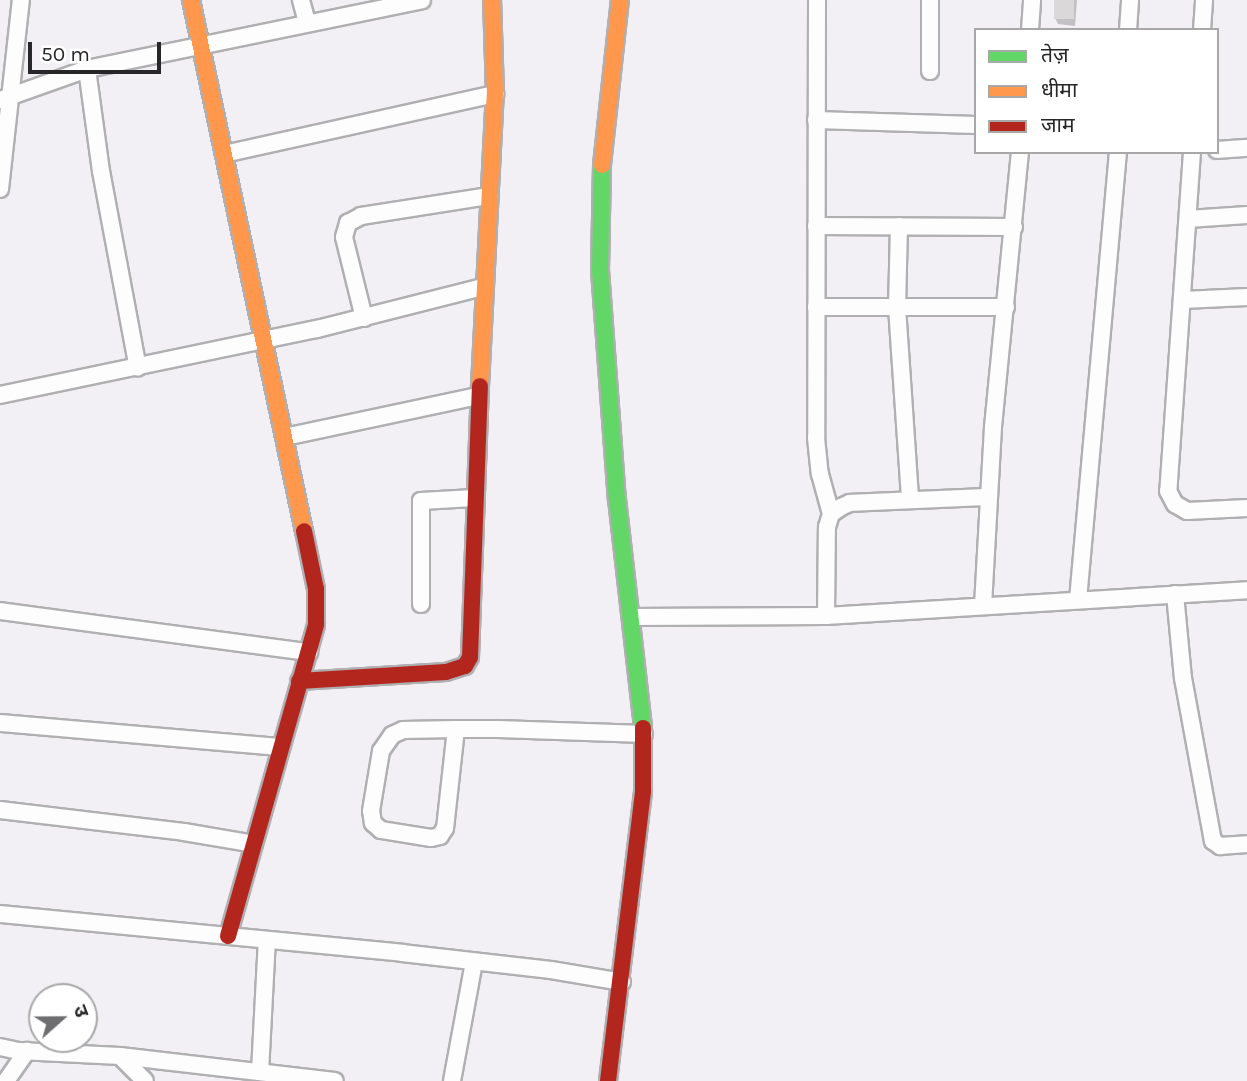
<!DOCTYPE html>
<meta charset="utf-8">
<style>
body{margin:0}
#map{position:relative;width:1247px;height:1081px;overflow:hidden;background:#f2f0f4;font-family:Karla,"Noto Sans Devanagari",sans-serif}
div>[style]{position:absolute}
.shadow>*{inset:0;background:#0003}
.building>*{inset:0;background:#dad8d9;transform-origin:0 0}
.roads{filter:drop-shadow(2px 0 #b0afb1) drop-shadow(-2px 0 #b0afb1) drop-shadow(0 2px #b0afb1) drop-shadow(0 -2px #b0afb1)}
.street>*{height:16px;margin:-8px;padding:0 8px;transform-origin:8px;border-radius:8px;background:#fdfdfd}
.fast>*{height:16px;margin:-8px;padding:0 8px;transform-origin:8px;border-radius:8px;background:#63d668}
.slow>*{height:16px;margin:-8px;padding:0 8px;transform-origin:8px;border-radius:8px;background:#ff974d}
.jam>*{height:16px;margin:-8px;padding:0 8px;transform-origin:8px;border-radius:8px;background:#b3261e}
span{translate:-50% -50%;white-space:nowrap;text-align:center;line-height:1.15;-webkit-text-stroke:7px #fff;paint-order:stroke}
.legend{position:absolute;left:974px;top:28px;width:245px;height:126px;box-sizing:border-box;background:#fff;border:2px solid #a9a8a9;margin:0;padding:9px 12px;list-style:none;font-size:21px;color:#272628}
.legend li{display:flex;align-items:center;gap:14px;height:35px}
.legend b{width:35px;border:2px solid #a9a8a9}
.north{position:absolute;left:28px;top:983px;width:70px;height:70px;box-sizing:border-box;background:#fff;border:2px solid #a9a8a9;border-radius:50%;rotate:69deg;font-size:19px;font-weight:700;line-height:28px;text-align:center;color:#272628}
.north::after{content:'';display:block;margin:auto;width:24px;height:32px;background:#6e6d6f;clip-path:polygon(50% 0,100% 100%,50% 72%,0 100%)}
.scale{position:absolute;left:28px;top:42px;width:133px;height:32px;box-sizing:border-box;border:4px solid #272628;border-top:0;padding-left:9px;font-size:21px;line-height:24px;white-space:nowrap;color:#272628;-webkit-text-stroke:5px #fff;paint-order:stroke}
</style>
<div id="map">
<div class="shadow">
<div style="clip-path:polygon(1056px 0,1077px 0,1075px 26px,1058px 24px,1055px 18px)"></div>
</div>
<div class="building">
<div style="left:1054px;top:0;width:20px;height:19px"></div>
</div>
<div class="roads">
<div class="street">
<div style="left:301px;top:0;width:23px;rotate:75deg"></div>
<div style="left:817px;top:0;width:438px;rotate:90.1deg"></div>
<div style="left:816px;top:438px;width:36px;rotate:84deg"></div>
<div style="left:820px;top:474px;width:41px;rotate:74.6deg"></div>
<div style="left:930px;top:0;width:71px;rotate:90deg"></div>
<div style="left:1030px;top:30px;width:30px;rotate:-86deg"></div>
<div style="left:1128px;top:30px;width:30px;rotate:-86deg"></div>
<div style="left:1202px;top:30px;width:30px;rotate:-86deg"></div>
<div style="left:87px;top:69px;width:103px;rotate:82.2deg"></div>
<div style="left:101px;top:171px;width:200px;rotate:79.4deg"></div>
<div style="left:0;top:100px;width:92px;rotate:-19.6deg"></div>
<div style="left:87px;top:69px;width:342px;rotate:-11.6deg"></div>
<div style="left:816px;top:120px;width:160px;rotate:1.8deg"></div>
<div style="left:1217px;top:150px;width:30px;rotate:-4deg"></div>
<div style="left:1192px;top:152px;width:340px;rotate:94deg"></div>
<div style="left:1168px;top:491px;width:15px;rotate:62deg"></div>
<div style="left:1175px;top:504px;width:14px;rotate:30deg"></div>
<div style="left:1187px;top:511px;width:60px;rotate:-2.9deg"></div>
<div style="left:224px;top:154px;width:278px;rotate:-12.5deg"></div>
<div style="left:0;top:189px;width:190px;rotate:-83.7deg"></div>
<div style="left:1188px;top:219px;width:59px;rotate:-3.9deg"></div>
<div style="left:816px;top:226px;width:198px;rotate:0.3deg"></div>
<div style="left:899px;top:226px;width:81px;rotate:91.4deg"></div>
<div style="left:897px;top:307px;width:193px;rotate:86.1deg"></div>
<div style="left:1183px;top:300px;width:64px;rotate:-2.7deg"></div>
<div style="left:816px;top:307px;width:190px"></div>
<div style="left:364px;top:318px;width:83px;rotate:-103.9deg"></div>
<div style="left:344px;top:237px;width:15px;rotate:-74deg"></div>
<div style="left:348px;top:223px;width:15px;rotate:-28deg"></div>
<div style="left:361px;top:216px;width:130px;rotate:-8.9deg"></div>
<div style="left:0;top:395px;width:324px;rotate:-11.8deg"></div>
<div style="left:317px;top:329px;width:171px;rotate:-14.2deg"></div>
<div style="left:285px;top:437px;width:197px;rotate:-12deg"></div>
<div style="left:1175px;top:594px;width:84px;rotate:84.6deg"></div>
<div style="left:1183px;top:678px;width:166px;rotate:79.6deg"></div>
<div style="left:1213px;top:841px;width:9px;rotate:36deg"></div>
<div style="left:1220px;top:846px;width:27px;rotate:-4deg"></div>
<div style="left:1078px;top:600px;width:450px;rotate:-84.9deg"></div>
<div style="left:421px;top:604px;width:103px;rotate:-90deg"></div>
<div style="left:421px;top:501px;width:53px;rotate:-3.2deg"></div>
<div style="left:983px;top:606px;width:179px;rotate:-86.8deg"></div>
<div style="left:993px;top:427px;width:276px;rotate:-84.4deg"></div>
<div style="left:0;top:611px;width:312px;rotate:7.6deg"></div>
<div style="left:826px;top:616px;width:89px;rotate:-89.4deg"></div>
<div style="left:827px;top:527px;width:14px;rotate:-73deg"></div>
<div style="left:831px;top:514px;width:12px;rotate:-35deg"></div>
<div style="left:841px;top:507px;width:10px;rotate:-24deg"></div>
<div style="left:850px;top:503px;width:139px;rotate:-2.5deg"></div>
<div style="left:631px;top:617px;width:195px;rotate:-0.3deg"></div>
<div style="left:826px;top:616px;width:422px;rotate:-3.5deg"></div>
<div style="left:0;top:723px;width:281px;rotate:4.9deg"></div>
<div style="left:456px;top:729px;width:100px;rotate:96.3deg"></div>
<div style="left:445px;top:828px;width:9px;rotate:122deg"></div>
<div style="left:440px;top:836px;width:9px;rotate:167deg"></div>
<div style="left:431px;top:838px;width:51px;rotate:-170.9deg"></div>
<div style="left:381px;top:830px;width:11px;rotate:-139deg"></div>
<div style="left:373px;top:823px;width:12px;rotate:-99deg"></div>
<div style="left:371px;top:811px;width:61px;rotate:-80.5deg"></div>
<div style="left:381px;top:751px;width:19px;rotate:-55deg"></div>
<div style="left:392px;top:735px;width:12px;rotate:-24deg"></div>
<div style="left:403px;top:730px;width:53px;rotate:-1.1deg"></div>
<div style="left:456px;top:729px;width:43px"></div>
<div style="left:499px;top:729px;width:145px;rotate:2deg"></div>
<div style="left:0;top:810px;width:185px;rotate:6.8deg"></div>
<div style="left:184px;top:832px;width:71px;rotate:9.7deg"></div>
<div style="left:0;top:914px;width:404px;rotate:5.5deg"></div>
<div style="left:402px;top:953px;width:150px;rotate:6.5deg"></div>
<div style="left:551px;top:970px;width:72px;rotate:9.6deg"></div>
<div style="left:0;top:1047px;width:19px;rotate:12deg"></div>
<div style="left:19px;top:1051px;width:101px;rotate:2.8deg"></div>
<div style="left:120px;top:1056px;width:216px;rotate:6.6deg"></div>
<div style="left:120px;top:1056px;width:35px;rotate:45deg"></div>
<div style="left:260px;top:1072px;width:132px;rotate:-87deg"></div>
<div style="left:6px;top:1081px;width:37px;rotate:-55deg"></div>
<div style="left:452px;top:1081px;width:121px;rotate:-79.5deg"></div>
</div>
<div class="fast">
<div style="left:602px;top:165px;width:105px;rotate:91.1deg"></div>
<div style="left:600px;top:270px;width:230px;rotate:85.8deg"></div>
<div style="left:617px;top:499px;width:230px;rotate:83.5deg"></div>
</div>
<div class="slow">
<div style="left:191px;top:0;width:543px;rotate:77.99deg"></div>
<div style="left:602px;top:165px;width:166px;rotate:-83.8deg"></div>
<div style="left:480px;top:386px;width:292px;rotate:-87.1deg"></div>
<div style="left:495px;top:94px;width:94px;rotate:-91.8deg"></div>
</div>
<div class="jam">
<div style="left:299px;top:681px;width:147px;rotate:-3.5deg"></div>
<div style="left:446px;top:672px;width:20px;rotate:-18deg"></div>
<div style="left:465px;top:666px;width:10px;rotate:-61deg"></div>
<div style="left:470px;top:657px;width:271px;rotate:-87.9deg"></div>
<div style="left:228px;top:936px;width:324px;rotate:-74.2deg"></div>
<div style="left:316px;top:624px;width:35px;rotate:-90deg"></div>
<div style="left:316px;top:589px;width:59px;rotate:-101.7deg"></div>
<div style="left:608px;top:1081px;width:292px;rotate:-83.1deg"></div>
<div style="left:643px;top:791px;width:63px;rotate:-90deg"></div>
</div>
</div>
<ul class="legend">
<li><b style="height:9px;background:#63d668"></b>तेज़</li>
<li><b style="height:9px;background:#ff974d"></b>धीमा</li>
<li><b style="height:9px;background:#b3261e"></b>जाम</li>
</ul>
<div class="north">उ</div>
<div class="scale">50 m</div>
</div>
